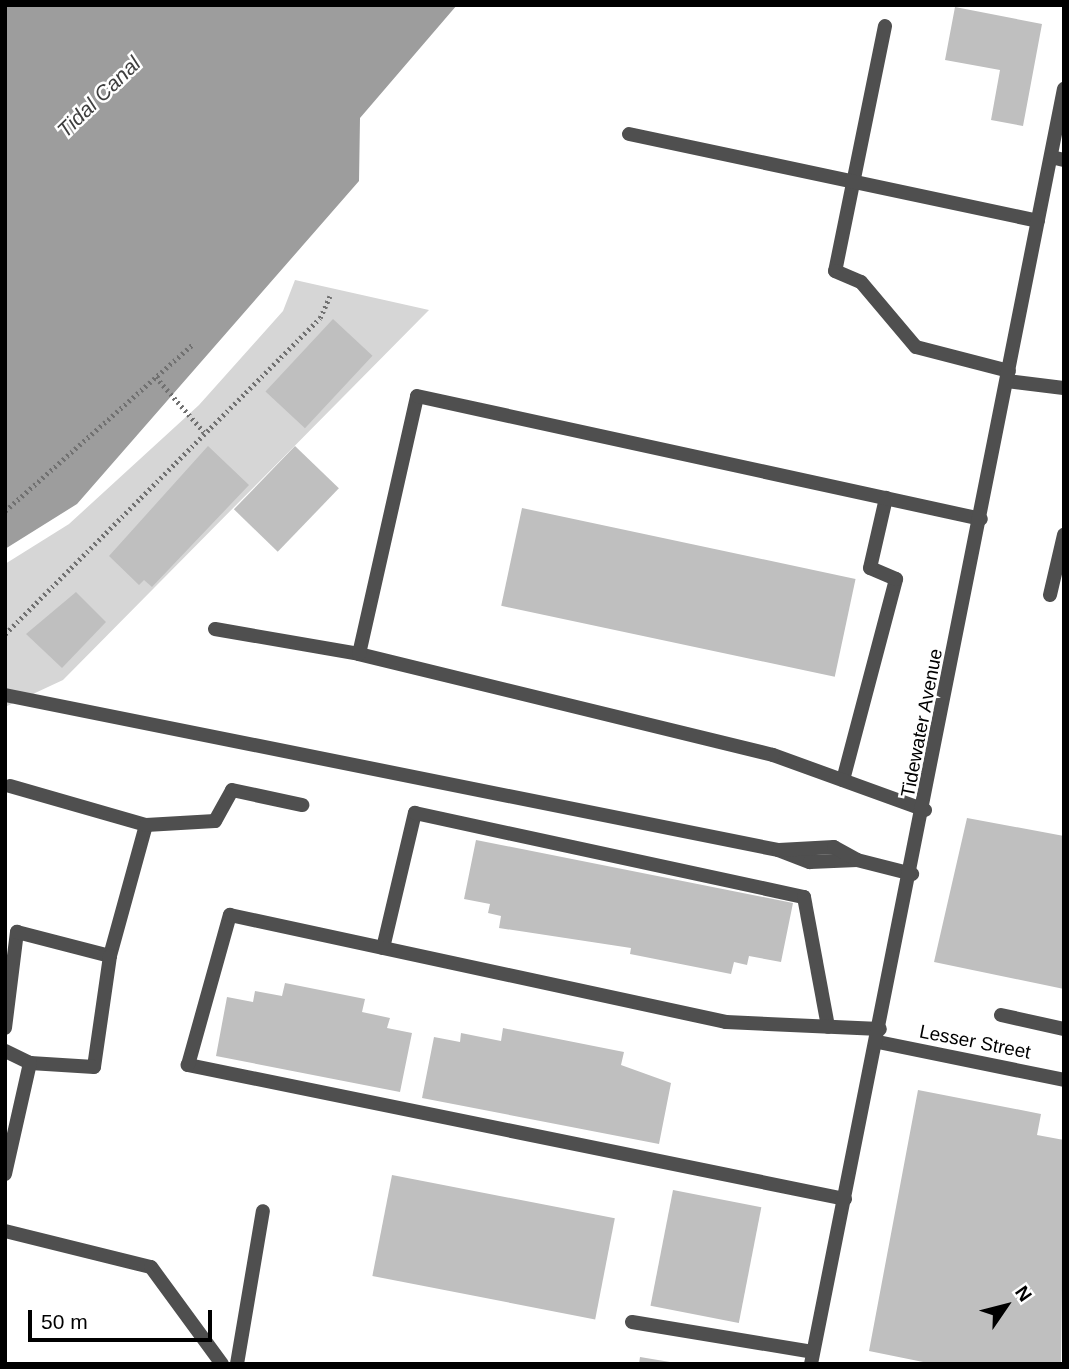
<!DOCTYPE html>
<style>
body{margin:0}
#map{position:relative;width:1069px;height:1369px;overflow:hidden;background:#fff;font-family:Helvetica,sans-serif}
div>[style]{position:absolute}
.green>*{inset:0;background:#d6d6d6}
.water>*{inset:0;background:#9d9d9d}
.building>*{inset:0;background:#bfbfbf;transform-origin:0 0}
.path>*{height:4.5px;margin-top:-2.25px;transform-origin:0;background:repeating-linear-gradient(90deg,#717171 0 2px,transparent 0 5.5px)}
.service>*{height:14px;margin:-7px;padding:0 7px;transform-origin:7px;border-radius:7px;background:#4f4f4f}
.minor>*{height:14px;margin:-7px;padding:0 7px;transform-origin:7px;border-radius:7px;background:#4f4f4f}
span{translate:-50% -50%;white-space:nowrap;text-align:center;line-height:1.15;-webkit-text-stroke:5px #fff;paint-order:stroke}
.street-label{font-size:19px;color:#000}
.water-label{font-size:21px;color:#3e3e3e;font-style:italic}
.frame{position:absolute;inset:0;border:7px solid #000;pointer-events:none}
.north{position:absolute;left:971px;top:1271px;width:70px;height:70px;-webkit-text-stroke:5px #fff;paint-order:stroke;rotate:55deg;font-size:19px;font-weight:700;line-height:28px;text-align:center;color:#000}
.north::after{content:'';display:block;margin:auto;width:24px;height:32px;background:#000;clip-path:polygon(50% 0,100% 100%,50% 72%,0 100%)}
.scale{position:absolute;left:28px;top:1310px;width:184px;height:32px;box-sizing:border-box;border:4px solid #000;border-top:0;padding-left:9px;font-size:21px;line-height:24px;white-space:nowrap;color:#000;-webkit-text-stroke:5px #fff;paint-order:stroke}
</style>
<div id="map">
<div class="green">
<div style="clip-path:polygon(295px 280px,429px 310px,63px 680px,5px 707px,5px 564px,69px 524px,199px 405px,283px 311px)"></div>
</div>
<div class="water">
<div style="clip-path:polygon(5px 5px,457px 5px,360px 118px,359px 181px,77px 504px,5px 549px)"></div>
</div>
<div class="building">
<div style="clip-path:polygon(955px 7px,1042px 24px,1023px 126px,991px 120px,1000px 70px,945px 60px)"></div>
<div style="left:333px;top:319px;width:54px;height:99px;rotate:43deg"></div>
<div style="clip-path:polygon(208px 446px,249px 485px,152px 587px,144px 580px,139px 585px,109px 556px)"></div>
<div style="left:295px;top:446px;width:61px;height:88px;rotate:44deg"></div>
<div style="left:522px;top:508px;width:341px;height:100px;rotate:12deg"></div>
<div style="clip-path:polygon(76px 592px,106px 622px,62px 668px,26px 634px)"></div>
<div style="clip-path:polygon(967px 818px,1064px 836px,1064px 989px,934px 962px)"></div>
<div style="clip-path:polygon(476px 840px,793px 903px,781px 962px,749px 956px,747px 965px,734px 962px,731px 974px,630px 954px,631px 948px,499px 928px,501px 916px,488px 913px,490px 904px,464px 899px)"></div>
<div style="clip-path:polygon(285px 983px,365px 999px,362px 1012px,390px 1018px,387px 1028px,412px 1033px,400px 1092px,216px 1056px,227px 997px,253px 1002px,255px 991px,282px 996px)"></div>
<div style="clip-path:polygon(503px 1028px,624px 1052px,621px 1065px,671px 1083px,659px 1144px,422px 1098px,434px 1037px,460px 1042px,461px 1033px,501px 1041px)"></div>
<div style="clip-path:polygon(918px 1090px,1041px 1114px,1037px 1135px,1064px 1140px,1061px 1364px,933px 1364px,869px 1351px)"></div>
<div style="left:392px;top:1175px;width:227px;height:103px;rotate:11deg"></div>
<div style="left:673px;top:1190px;width:90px;height:118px;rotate:11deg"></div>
<div style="clip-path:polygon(640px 1357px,670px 1362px,670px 1364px,639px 1364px)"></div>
</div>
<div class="path">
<div style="left:156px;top:377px;width:73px;rotate:48.9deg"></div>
<div style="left:5px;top:511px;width:250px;rotate:-41.6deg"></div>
<div style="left:5px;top:634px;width:446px;rotate:-45.1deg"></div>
<div style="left:320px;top:318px;width:24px;rotate:-66deg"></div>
</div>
<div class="service">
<div style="left:885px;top:26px;width:250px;rotate:101.5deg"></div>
<div style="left:835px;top:271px;width:28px;rotate:23deg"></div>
<div style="left:861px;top:282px;width:85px;rotate:49.8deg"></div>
<div style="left:916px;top:347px;width:96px;rotate:14.5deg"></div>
<div style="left:629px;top:134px;width:418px;rotate:12deg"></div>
<div style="left:1051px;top:157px;width:13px;rotate:13deg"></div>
<div style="left:1007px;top:381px;width:57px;rotate:7deg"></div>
<div style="left:1050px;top:595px;width:62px;rotate:-76.9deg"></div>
<div style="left:215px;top:629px;width:146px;rotate:9.8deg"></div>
<div style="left:5px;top:695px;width:788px;rotate:11.34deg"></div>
<div style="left:778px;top:850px;width:34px;rotate:21deg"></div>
<div style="left:810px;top:862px;width:47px;rotate:-2.4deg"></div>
<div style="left:843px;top:780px;width:208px;rotate:-75.2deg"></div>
<div style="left:896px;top:579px;width:28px;rotate:-157deg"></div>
<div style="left:870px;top:568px;width:72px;rotate:-77.1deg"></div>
<div style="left:10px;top:786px;width:141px;rotate:16deg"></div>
<div style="left:146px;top:825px;width:136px;rotate:105.4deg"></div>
<div style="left:925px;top:810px;width:162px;rotate:-160.1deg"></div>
<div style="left:773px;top:755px;width:426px;rotate:-166.3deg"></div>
<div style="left:359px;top:654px;width:264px;rotate:-77.3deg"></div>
<div style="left:417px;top:396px;width:577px;rotate:12.3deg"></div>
<div style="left:146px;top:825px;width:69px;rotate:-3.3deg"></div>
<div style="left:215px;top:821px;width:35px;rotate:-61deg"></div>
<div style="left:232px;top:790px;width:72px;rotate:12.1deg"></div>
<div style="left:779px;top:850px;width:55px;rotate:-3.1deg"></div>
<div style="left:834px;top:847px;width:26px;rotate:29deg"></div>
<div style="left:857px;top:860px;width:57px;rotate:14.3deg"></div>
<div style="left:383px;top:948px;width:139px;rotate:-76.7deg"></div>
<div style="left:415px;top:813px;width:398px;rotate:12.2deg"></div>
<div style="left:804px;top:897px;width:132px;rotate:79.5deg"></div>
<div style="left:1001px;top:1015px;width:65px;rotate:12.5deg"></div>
<div style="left:5px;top:1028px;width:97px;rotate:-82.9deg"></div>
<div style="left:17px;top:932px;width:96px;rotate:14.5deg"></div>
<div style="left:110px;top:956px;width:112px;rotate:98.2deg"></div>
<div style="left:94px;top:1067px;width:64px;rotate:-176.4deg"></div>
<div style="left:30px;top:1063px;width:28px;rotate:-154deg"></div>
<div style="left:5px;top:1174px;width:114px;rotate:-77.3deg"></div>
<div style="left:845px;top:1199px;width:671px;rotate:-168.47deg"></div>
<div style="left:188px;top:1065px;width:156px;rotate:-74.4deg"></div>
<div style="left:230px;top:915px;width:507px;rotate:12.17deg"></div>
<div style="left:726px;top:1022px;width:154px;rotate:2.6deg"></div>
<div style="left:5px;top:1231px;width:150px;rotate:13.9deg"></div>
<div style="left:151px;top:1267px;width:120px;rotate:53.8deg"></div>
<div style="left:632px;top:1322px;width:183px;rotate:9.4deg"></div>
<div style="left:237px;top:1364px;width:155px;rotate:-80.4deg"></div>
</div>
<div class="minor">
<div style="left:878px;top:1042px;width:190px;rotate:11.5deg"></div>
<div style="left:811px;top:1364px;width:1300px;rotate:-78.78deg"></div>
</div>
<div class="street-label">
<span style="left:922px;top:723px;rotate:-79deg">Tidewater Avenue</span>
<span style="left:975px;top:1042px;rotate:11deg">Lesser Street</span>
</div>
<div class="water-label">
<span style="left:99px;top:97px;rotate:-44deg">Tidal Canal</span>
</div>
<div class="frame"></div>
<div class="north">N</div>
<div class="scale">50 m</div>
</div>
